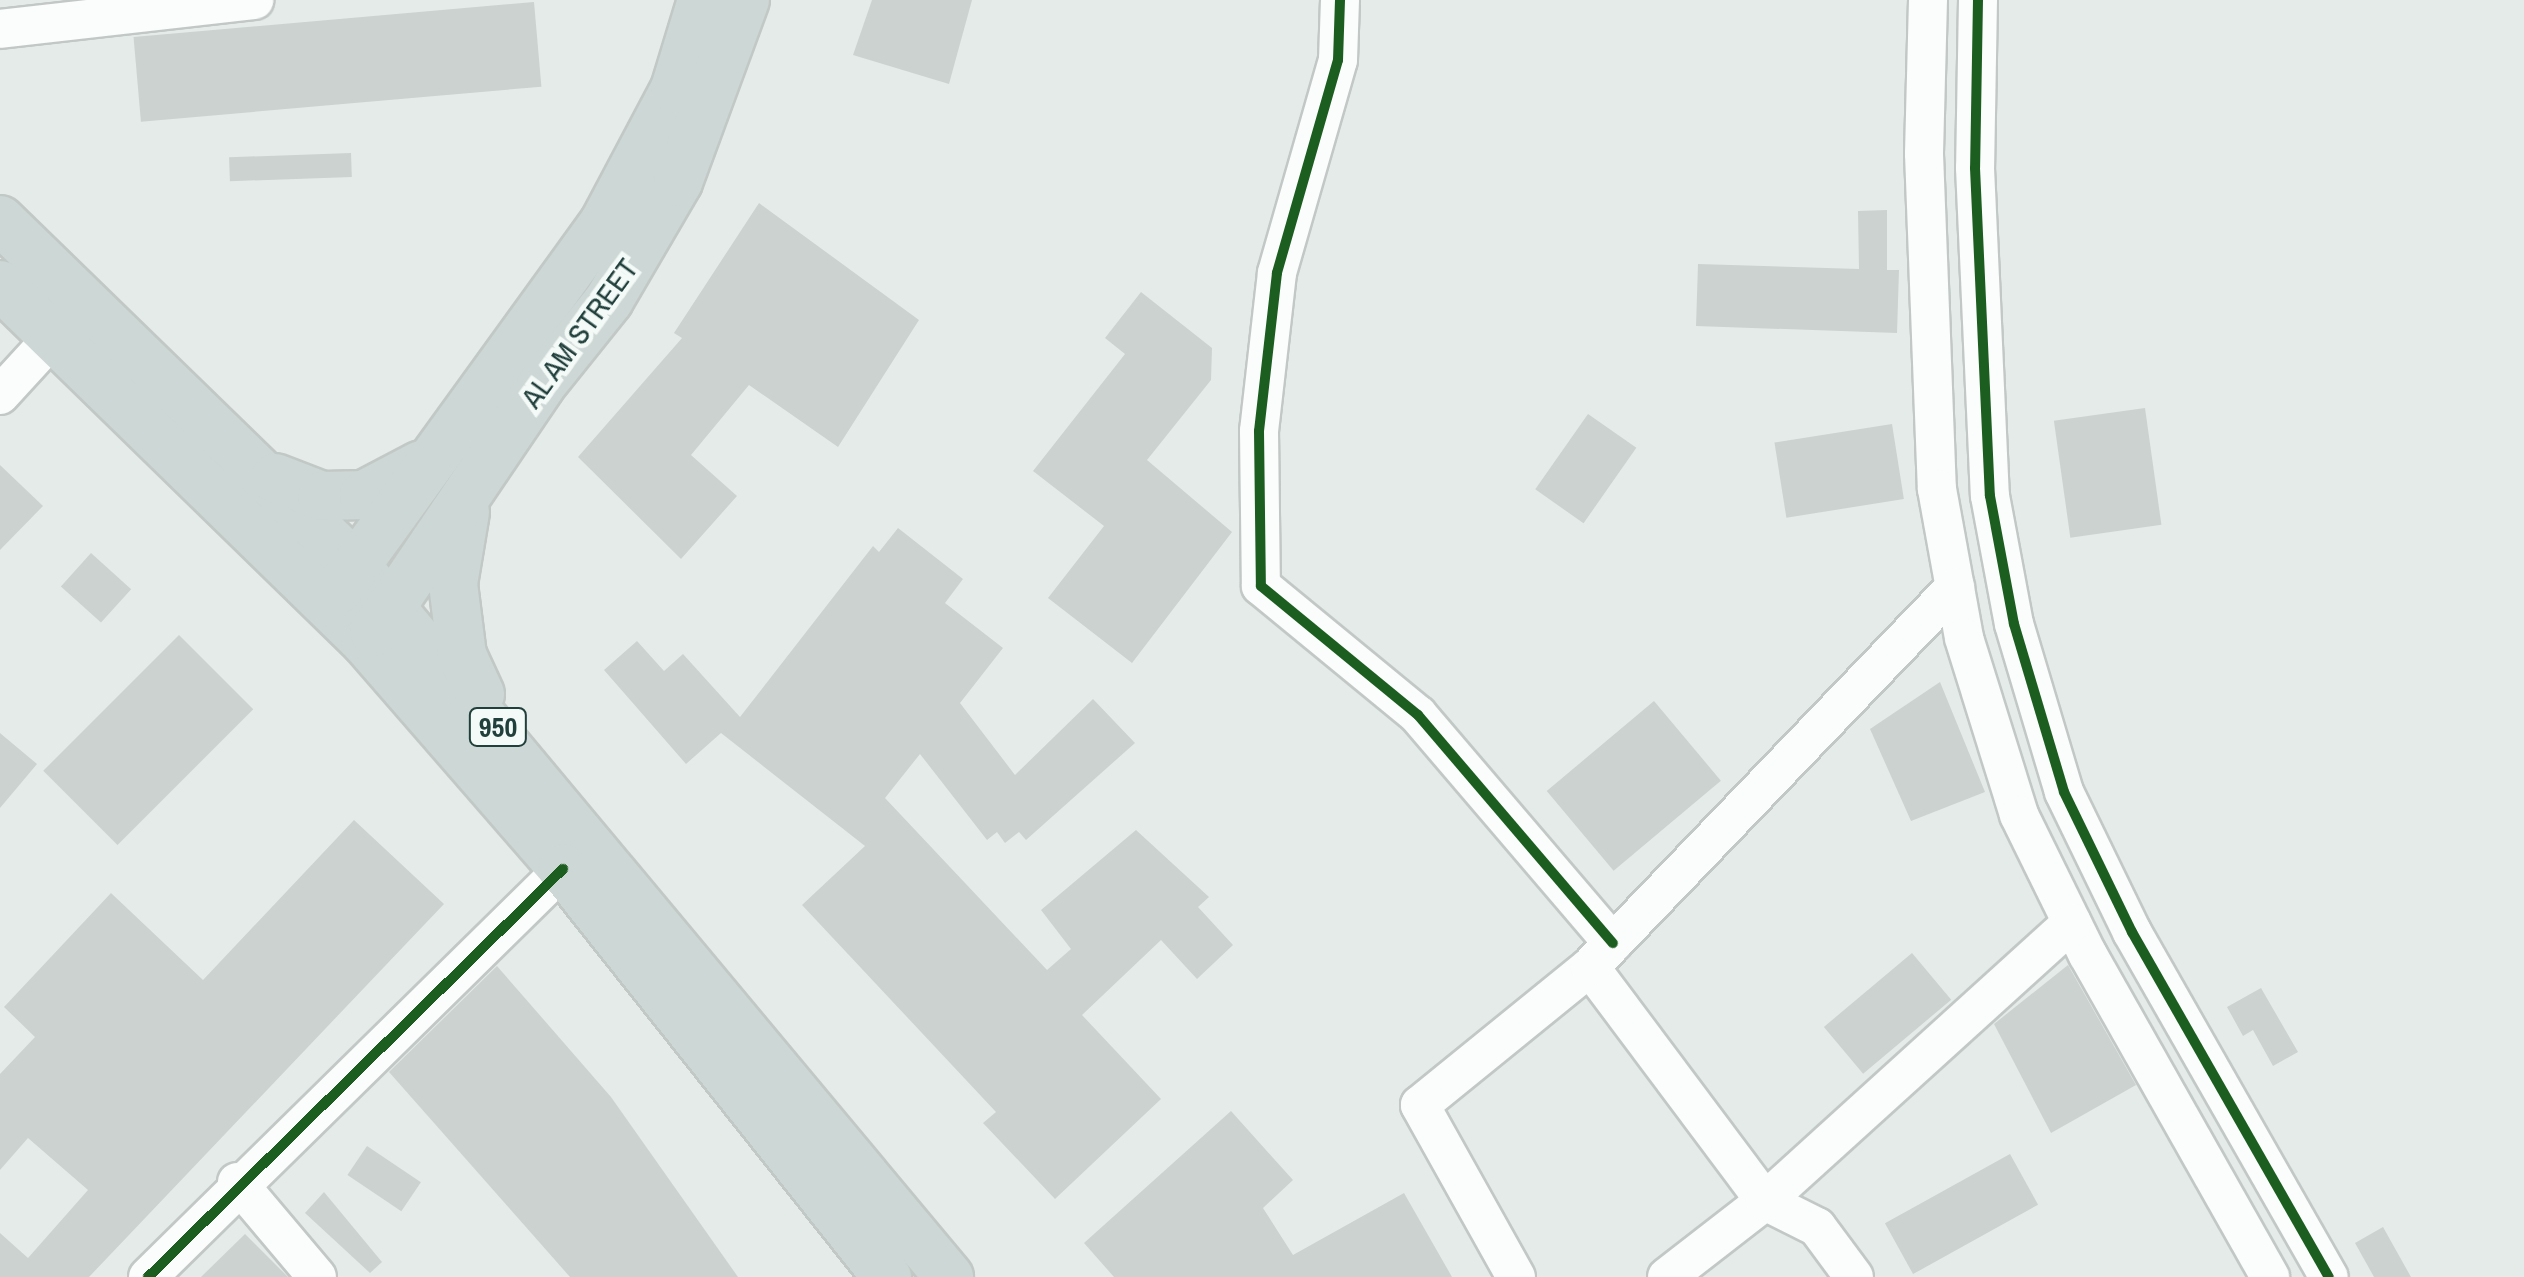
<!DOCTYPE html>
<style>
body{margin:0}
#map{position:relative;width:2524px;height:1277px;overflow:hidden;background:#e5ebe9;font-family:"Archivo Narrow",sans-serif}
div>[style]{position:absolute}
.building>*{inset:0;background:#ccd2d0;transform-origin:0 0}
.roads{filter:drop-shadow(2px 0 #c2c8c6) drop-shadow(-2px 0 #c2c8c6) drop-shadow(0 2px #c2c8c6) drop-shadow(0 -2px #c2c8c6)}
.minor>*{height:38px;margin:-19px;padding:0 19px;transform-origin:19px;border-radius:19px;background:#fbfcfc}
.major>*{height:48px;margin:-24px;padding:0 24px;transform-origin:24px;border-radius:24px;background:#cdd7d5}
.cycleway>*{height:10px;margin:-5px;padding:0 5px;transform-origin:5px;border-radius:5px;background:#1b5e20}
span{translate:-50% -50%;white-space:nowrap;text-align:center;line-height:1.15;-webkit-text-stroke:9px #f4faf7;paint-order:stroke}
.shield-label span{padding:2px 8px;background:#f4faf7;border:2px solid;border-radius:8px;-webkit-text-stroke-width:0}
.shield-label{font-size:28px;color:#21403c;font-weight:700}
.street-label{font-size:30px;color:#21403c}
</style>
<div id="map">
<div class="building">
<div style="clip-path:polygon(872px 0,972px 0,949px 84px,853px 55px)"></div>
<div style="left:534px;top:2px;width:85px;height:402px;rotate:85deg"></div>
<div style="left:351px;top:153px;width:24px;height:122px;rotate:88deg"></div>
<div style="clip-path:polygon(759px 203px,919px 320px,838px 447px,749px 385px,691px 455px,737px 496px,681px 559px,578px 457px,682px 338px,674px 333px)"></div>
<div style="clip-path:polygon(1887px 210px,1887px 270px,1899px 270px,1897px 333px,1696px 326px,1698px 264px,1859px 269px,1858px 211px)"></div>
<div style="clip-path:polygon(1141px 292px,1212px 348px,1211px 380px,1147px 460px,1232px 532px,1132px 663px,1048px 598px,1104px 526px,1033px 471px,1125px 354px,1105px 338px)"></div>
<div style="left:2145px;top:408px;width:118px;height:92px;rotate:82deg"></div>
<div style="left:1588px;top:414px;width:59px;height:92px;rotate:35deg"></div>
<div style="left:1892px;top:424px;width:76px;height:119px;rotate:81deg"></div>
<div style="clip-path:polygon(0 465px,43px 506px,0 550px)"></div>
<div style="clip-path:polygon(898px 528px,963px 579px,945px 603px,1003px 648px,960px 703px,1015px 775px,1093px 699px,1135px 743px,1026px 840px,1019px 832px,1005px 843px,997px 832px,987px 840px,920px 754px,885px 798px,1047px 970px,1071px 949px,1041px 910px,1136px 830px,1209px 897px,1198px 907px,1233px 945px,1197px 979px,1161px 940px,1082px 1015px,1161px 1099px,1055px 1199px,983px 1123px,996px 1112px,802px 905px,865px 846px,721px 733px,686px 764px,604px 670px,637px 641px,664px 671px,683px 654px,740px 717px,873px 546px,879px 552px)"></div>
<div style="left:91px;top:553px;width:54px;height:45px;rotate:42deg"></div>
<div style="left:179px;top:635px;width:105px;height:192px;rotate:45deg"></div>
<div style="clip-path:polygon(1940px 682px,1985px 792px,1911px 821px,1870px 729px)"></div>
<div style="left:1654px;top:701px;width:104px;height:140px;rotate:50deg"></div>
<div style="clip-path:polygon(0 733px,37px 764px,0 808px)"></div>
<div style="clip-path:polygon(354px 820px,444px 904px,89px 1277px,0 1277px,0 1233px,28px 1258px,88px 1190px,28px 1138px,0 1170px,0 1074px,35px 1037px,4px 1007px,111px 893px,203px 980px)"></div>
<div style="left:1912px;top:953px;width:61px;height:115px;rotate:50deg"></div>
<div style="clip-path:polygon(2068px 965px,2136px 1085px,2051px 1133px,1994px 1024px)"></div>
<div style="clip-path:polygon(497px 966px,611px 1097px,738px 1277px,570px 1277px,389px 1072px)"></div>
<div style="clip-path:polygon(2261px 988px,2298px 1052px,2273px 1066px,2253px 1030px,2243px 1036px,2227px 1007px)"></div>
<div style="clip-path:polygon(1231px 1111px,1293px 1180px,1263px 1208px,1293px 1255px,1404px 1193px,1452px 1277px,1114px 1277px,1084px 1243px)"></div>
<div style="left:367px;top:1146px;width:65px;height:35px;rotate:34deg"></div>
<div style="left:2010px;top:1154px;width:58px;height:143px;rotate:61deg"></div>
<div style="clip-path:polygon(324px 1192px,382px 1262px,370px 1273px,305px 1213px)"></div>
<div style="clip-path:polygon(2383px 1227px,2411px 1277px,2374px 1277px,2355px 1243px)"></div>
<div style="clip-path:polygon(245px 1234px,288px 1277px,201px 1277px)"></div>
</div>
<div class="roads">
<div class="minor">
<div style="left:1340px;top:0;width:60px;rotate:91.9deg"></div>
<div style="left:1338px;top:60px;width:222px;rotate:106deg"></div>
<div style="left:1277px;top:273px;width:159px;rotate:96.5deg"></div>
<div style="left:1259px;top:431px;width:155px;rotate:89.3deg"></div>
<div style="left:1261px;top:586px;width:203px;rotate:39.4deg"></div>
<div style="left:1418px;top:715px;width:300px;rotate:49.5deg"></div>
<div style="left:1928px;top:0;width:154px;rotate:91.5deg"></div>
<div style="left:1924px;top:154px;width:335px;rotate:87.8deg"></div>
<div style="left:1937px;top:489px;width:151px;rotate:79.7deg"></div>
<div style="left:1964px;top:638px;width:185px;rotate:72.7deg"></div>
<div style="left:2019px;top:815px;width:156px;rotate:63.8deg"></div>
<div style="left:2088px;top:955px;width:370px;rotate:60.5deg"></div>
<div style="left:1978px;top:0;width:168px;rotate:91deg"></div>
<div style="left:1975px;top:168px;width:328px;rotate:87.4deg"></div>
<div style="left:1990px;top:496px;width:130px;rotate:79.4deg"></div>
<div style="left:2014px;top:624px;width:175px;rotate:73.4deg"></div>
<div style="left:2064px;top:792px;width:156px;rotate:64.1deg"></div>
<div style="left:2132px;top:932px;width:397px;rotate:60.3deg"></div>
<div style="left:0;top:29px;width:256px;rotate:-6.5deg"></div>
<div style="left:0;top:395px;width:80px;rotate:-47.5deg"></div>
<div style="left:1590px;top:967px;width:292px;rotate:53.2deg"></div>
<div style="left:1765px;top:1201px;width:58px;rotate:26.6deg"></div>
<div style="left:1817px;top:1227px;width:62px;rotate:53.5deg"></div>
<div style="left:237px;top:1182px;width:124px;rotate:49.9deg"></div>
<div style="left:148px;top:1277px;width:582px;rotate:-44.51deg"></div>
<div style="left:1516px;top:1277px;width:197px;rotate:-119.2deg"></div>
<div style="left:1420px;top:1105px;width:219px;rotate:-39.1deg"></div>
<div style="left:1590px;top:967px;width:527px;rotate:-46.15deg"></div>
<div style="left:1667px;top:1277px;width:124px;rotate:-37.8deg"></div>
<div style="left:1765px;top:1201px;width:414px;rotate:-42.2deg"></div>
</div>
<div class="major">
<div style="left:0;top:220px;width:496px;rotate:44.2deg"></div>
<div style="left:356px;top:566px;width:926px;rotate:50.17deg"></div>
<div style="left:0;top:285px;width:511px;rotate:44.29deg"></div>
<div style="left:366px;top:642px;width:301px;rotate:49deg"></div>
<div style="left:563px;top:869px;width:521px;rotate:51.55deg"></div>
<div style="left:275px;top:478px;width:50px;rotate:21deg"></div>
<div style="left:322px;top:496px;width:42px;rotate:-1.4deg"></div>
<div style="left:364px;top:495px;width:64px;rotate:-27.8deg"></div>
<div style="left:465px;top:512px;width:73px;rotate:99.5deg"></div>
<div style="left:453px;top:584px;width:72px;rotate:82.8deg"></div>
<div style="left:462px;top:655px;width:43px;rotate:65.2deg"></div>
<div style="left:339px;top:589px;width:452px;rotate:-54.1deg"></div>
<div style="left:604px;top:223px;width:152px;rotate:-62.1deg"></div>
<div style="left:675px;top:89px;width:93px;rotate:-73.1deg"></div>
<div style="left:374px;top:632px;width:298px;rotate:-55.9deg"></div>
<div style="left:541px;top:385px;width:109px;rotate:-51.3deg"></div>
<div style="left:609px;top:300px;width:137px;rotate:-59.7deg"></div>
<div style="left:678px;top:182px;width:194px;rotate:-69.8deg"></div>
</div>
</div>
<div class="cycleway">
<div style="left:1340px;top:0;width:60px;rotate:91.9deg"></div>
<div style="left:1338px;top:60px;width:222px;rotate:106deg"></div>
<div style="left:1277px;top:273px;width:159px;rotate:96.5deg"></div>
<div style="left:1259px;top:431px;width:155px;rotate:89.3deg"></div>
<div style="left:1261px;top:586px;width:203px;rotate:39.4deg"></div>
<div style="left:1418px;top:715px;width:300px;rotate:49.5deg"></div>
<div style="left:1978px;top:0;width:168px;rotate:91deg"></div>
<div style="left:1975px;top:168px;width:328px;rotate:87.4deg"></div>
<div style="left:1990px;top:496px;width:130px;rotate:79.4deg"></div>
<div style="left:2014px;top:624px;width:175px;rotate:73.4deg"></div>
<div style="left:2064px;top:792px;width:156px;rotate:64.1deg"></div>
<div style="left:2132px;top:932px;width:397px;rotate:60.3deg"></div>
<div style="left:148px;top:1277px;width:582px;rotate:-44.51deg"></div>
</div>
<div class="shield-label">
<span style="left:498px;top:727px">950</span>
</div>
<div class="street-label">
<span style="left:579px;top:333px;rotate:-54deg">AL AM STREET</span>
</div>
</div>
